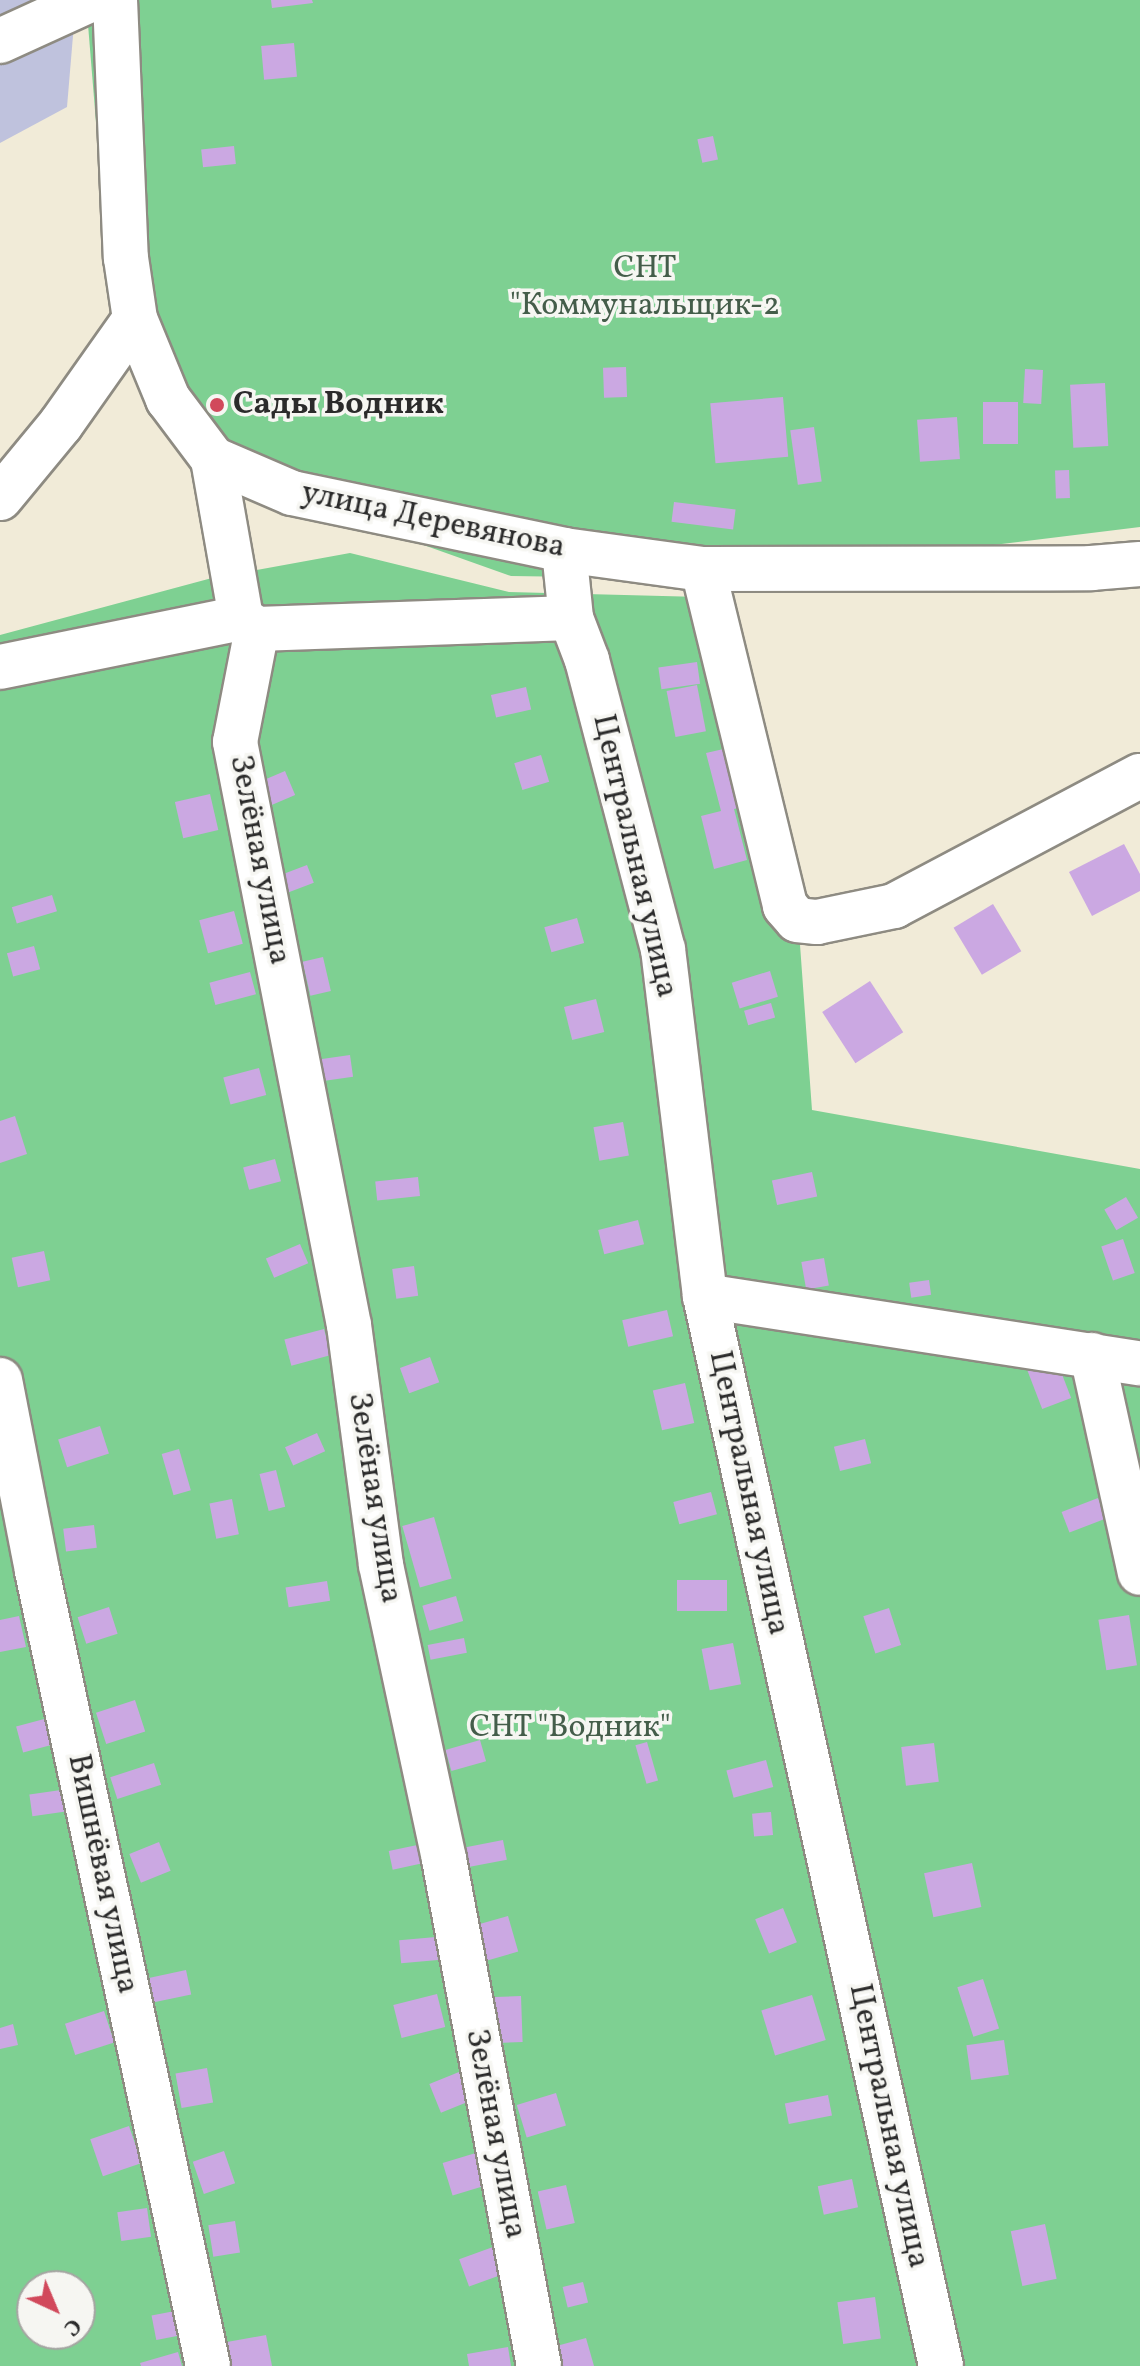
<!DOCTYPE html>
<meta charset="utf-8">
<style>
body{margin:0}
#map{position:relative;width:1140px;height:2366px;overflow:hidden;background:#f1ebd8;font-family:Vollkorn,serif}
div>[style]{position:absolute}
.industrial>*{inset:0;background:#bfc2dd}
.green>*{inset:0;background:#7ed092}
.building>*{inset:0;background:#cba8e2;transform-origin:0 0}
.roads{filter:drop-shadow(2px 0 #8e8b82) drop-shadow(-2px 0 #8e8b82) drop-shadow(0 2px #8e8b82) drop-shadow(0 -2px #8e8b82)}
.minor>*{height:44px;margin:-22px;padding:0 22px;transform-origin:22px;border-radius:22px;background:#fff}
.dots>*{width:22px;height:22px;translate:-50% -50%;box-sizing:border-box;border:4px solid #f6f6f2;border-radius:50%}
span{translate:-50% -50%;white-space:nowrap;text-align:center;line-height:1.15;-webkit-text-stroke:7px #f6f6f2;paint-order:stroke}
.park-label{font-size:32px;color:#445d4a}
.poi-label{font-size:32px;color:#2b2b2b;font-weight:700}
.left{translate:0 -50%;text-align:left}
.street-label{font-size:32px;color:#2b2b2b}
.north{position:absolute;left:16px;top:2270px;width:80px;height:80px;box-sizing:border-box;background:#f6f6f2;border:2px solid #a5a5a2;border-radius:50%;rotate:136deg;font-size:22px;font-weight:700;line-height:32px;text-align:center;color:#2b2b2b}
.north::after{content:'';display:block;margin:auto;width:28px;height:36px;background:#d1495b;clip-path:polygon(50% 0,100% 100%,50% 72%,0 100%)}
</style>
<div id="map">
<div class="industrial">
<div style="clip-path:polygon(0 0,76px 0,67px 107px,0 143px)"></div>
</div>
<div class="green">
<div style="clip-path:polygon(86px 0,1140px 0,1140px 527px,715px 579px,511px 576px,187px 461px,111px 306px)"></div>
<div style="clip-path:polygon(evenodd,350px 553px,509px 592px,701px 597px,798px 917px,812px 1110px,1140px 1169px,1140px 2366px,0 2366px,0 635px,212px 578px,350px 553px,32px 2286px,80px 2286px,80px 2334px,32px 2334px,32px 2286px)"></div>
</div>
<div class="building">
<div style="clip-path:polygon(271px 0,312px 0,313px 3px,272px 8px)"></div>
<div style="left:294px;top:43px;width:34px;height:33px;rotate:85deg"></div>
<div style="left:713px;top:136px;width:24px;height:16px;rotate:78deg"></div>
<div style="left:234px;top:146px;width:18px;height:33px;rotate:84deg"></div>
<div style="left:626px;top:367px;width:30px;height:23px;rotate:88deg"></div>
<div style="left:1025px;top:369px;width:18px;height:34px;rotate:3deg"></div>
<div style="left:1105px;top:383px;width:63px;height:35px;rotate:87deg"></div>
<div style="left:783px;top:397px;width:60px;height:73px;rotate:85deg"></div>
<div style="left:983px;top:402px;width:35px;height:42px"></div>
<div style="left:957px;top:417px;width:42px;height:40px;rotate:86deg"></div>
<div style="left:814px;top:427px;width:55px;height:24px;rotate:82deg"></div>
<div style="left:1069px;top:470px;width:28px;height:14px;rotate:88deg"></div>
<div style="left:674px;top:502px;width:62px;height:20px;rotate:7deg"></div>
<div style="left:697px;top:662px;width:22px;height:39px;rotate:82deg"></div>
<div style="left:697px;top:685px;width:47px;height:31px;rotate:79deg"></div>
<div style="left:526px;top:687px;width:23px;height:36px;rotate:77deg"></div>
<div style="clip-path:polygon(728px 748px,743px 807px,734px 809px,747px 860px,714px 869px,701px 816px,721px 811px,706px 753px)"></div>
<div style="left:541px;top:755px;width:28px;height:28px;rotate:73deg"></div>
<div style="left:285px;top:771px;width:26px;height:30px;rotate:67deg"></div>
<div style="left:210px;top:794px;width:37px;height:36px;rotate:77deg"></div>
<div style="clip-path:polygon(1124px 844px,1140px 874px,1140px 891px,1092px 916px,1069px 872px)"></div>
<div style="left:307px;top:865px;width:19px;height:31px;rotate:69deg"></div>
<div style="left:52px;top:895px;width:17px;height:42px;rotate:73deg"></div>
<div style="left:993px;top:904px;width:55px;height:46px;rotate:59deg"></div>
<div style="left:234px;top:911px;width:34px;height:36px;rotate:75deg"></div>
<div style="left:577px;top:918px;width:26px;height:34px;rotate:74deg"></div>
<div style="left:34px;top:946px;width:24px;height:28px;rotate:75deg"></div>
<div style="left:323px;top:957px;width:35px;height:21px;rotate:77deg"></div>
<div style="left:770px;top:971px;width:27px;height:40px;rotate:73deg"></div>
<div style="left:250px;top:972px;width:23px;height:42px;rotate:75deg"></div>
<div style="left:870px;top:981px;width:61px;height:57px;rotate:57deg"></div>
<div style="left:596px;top:999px;width:34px;height:33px;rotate:76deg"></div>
<div style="left:771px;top:1003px;width:15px;height:28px;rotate:74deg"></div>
<div style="left:350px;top:1055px;width:22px;height:39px;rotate:82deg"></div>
<div style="left:259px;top:1068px;width:28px;height:37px;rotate:75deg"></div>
<div style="clip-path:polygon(15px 1116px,27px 1154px,0 1163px,0 1121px)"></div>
<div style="left:623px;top:1122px;width:34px;height:30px;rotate:80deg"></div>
<div style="left:275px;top:1159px;width:23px;height:33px;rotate:75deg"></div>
<div style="left:812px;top:1172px;width:25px;height:41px;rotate:78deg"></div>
<div style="left:418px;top:1177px;width:19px;height:43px;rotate:84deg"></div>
<div style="left:1126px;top:1197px;width:24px;height:25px;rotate:60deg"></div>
<div style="left:638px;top:1220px;width:25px;height:41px;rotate:76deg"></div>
<div style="left:1123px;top:1239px;width:36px;height:23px;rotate:71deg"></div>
<div style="left:300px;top:1244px;width:21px;height:37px;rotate:67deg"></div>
<div style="left:44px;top:1251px;width:30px;height:33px;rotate:78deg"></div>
<div style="left:824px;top:1258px;width:28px;height:23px;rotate:80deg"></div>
<div style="left:414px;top:1266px;width:30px;height:22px;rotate:82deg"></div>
<div style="left:929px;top:1280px;width:15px;height:20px;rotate:82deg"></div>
<div style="left:667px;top:1310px;width:27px;height:46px;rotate:77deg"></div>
<div style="left:324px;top:1329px;width:27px;height:41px;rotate:75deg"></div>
<div style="left:1055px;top:1356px;width:45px;height:31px;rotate:69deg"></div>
<div style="left:430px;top:1357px;width:27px;height:32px;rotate:70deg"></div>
<div style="left:685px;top:1383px;width:41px;height:33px;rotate:77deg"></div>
<div style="left:100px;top:1426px;width:29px;height:44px;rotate:72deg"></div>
<div style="left:317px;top:1433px;width:20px;height:35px;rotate:66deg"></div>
<div style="left:865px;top:1439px;width:25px;height:32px;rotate:76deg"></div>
<div style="left:179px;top:1449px;width:43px;height:18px;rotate:74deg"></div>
<div style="left:276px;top:1470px;width:38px;height:17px;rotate:76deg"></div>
<div style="left:711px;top:1492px;width:23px;height:39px;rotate:75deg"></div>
<div style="left:1098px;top:1498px;width:22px;height:39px;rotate:69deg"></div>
<div style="left:232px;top:1499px;width:36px;height:23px;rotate:79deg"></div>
<div style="left:434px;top:1517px;width:64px;height:33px;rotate:74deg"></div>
<div style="left:94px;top:1525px;width:23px;height:31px;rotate:83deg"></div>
<div style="left:727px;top:1580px;width:31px;height:50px;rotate:90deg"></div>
<div style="left:327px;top:1581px;width:20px;height:42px;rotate:81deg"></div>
<div style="left:456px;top:1596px;width:26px;height:35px;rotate:74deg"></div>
<div style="left:109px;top:1607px;width:28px;height:33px;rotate:72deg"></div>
<div style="left:889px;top:1608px;width:39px;height:27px;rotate:72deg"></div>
<div style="left:1129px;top:1615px;width:51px;height:31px;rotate:81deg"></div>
<div style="clip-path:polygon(19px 1616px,26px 1647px,0 1652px,0 1620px)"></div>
<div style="left:464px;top:1638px;width:15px;height:37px;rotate:79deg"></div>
<div style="left:733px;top:1643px;width:42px;height:32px;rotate:79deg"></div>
<div style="left:135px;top:1700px;width:33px;height:41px;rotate:72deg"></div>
<div style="left:48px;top:1718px;width:27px;height:33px;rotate:75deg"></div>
<div style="left:480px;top:1740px;width:22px;height:36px;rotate:74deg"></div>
<div style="left:647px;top:1742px;width:40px;height:12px;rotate:74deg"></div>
<div style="left:934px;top:1743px;width:39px;height:33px;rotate:83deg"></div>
<div style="left:766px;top:1760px;width:28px;height:41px;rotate:75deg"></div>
<div style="left:154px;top:1763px;width:23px;height:46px;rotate:72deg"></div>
<div style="left:68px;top:1789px;width:22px;height:39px;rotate:82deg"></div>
<div style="left:771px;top:1812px;width:23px;height:19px;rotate:85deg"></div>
<div style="left:503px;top:1840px;width:20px;height:47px;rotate:79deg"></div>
<div style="left:159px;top:1842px;width:31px;height:32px;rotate:68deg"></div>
<div style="left:422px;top:1844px;width:19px;height:34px;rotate:78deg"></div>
<div style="left:972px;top:1863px;width:45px;height:49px;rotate:78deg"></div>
<div style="left:783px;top:1908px;width:37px;height:30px;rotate:68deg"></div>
<div style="left:508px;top:1916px;width:37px;height:33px;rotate:74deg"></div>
<div style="left:436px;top:1937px;width:23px;height:37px;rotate:85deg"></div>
<div style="left:186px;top:1970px;width:25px;height:38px;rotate:78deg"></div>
<div style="left:983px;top:1979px;width:52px;height:27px;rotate:72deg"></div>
<div style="left:437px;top:1994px;width:34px;height:45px;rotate:76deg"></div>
<div style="left:812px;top:1995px;width:47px;height:53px;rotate:73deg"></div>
<div style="left:521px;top:1996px;width:46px;height:26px;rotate:88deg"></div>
<div style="left:104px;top:2011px;width:33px;height:41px;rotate:72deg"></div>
<div style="clip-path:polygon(13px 2024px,18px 2045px,0 2049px,0 2028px)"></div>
<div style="left:1004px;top:2040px;width:35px;height:38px;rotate:82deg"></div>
<div style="left:207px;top:2068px;width:35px;height:32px;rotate:80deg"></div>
<div style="left:459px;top:2072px;width:31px;height:32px;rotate:68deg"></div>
<div style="left:556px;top:2093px;width:34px;height:41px;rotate:73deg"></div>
<div style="left:828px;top:2095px;width:21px;height:44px;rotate:79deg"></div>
<div style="left:129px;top:2126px;width:39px;height:41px;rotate:71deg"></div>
<div style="left:224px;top:2151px;width:34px;height:33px;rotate:71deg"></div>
<div style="left:479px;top:2152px;width:34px;height:38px;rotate:73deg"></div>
<div style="left:852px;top:2179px;width:29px;height:35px;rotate:78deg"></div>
<div style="left:566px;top:2185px;width:39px;height:29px;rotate:77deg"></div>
<div style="left:147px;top:2208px;width:29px;height:30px;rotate:82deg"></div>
<div style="left:235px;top:2221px;width:32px;height:27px;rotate:81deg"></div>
<div style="left:1045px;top:2224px;width:56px;height:35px;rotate:78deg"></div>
<div style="left:493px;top:2247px;width:29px;height:36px;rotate:70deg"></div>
<div style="left:583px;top:2282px;width:21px;height:21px;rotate:76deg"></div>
<div style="left:875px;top:2297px;width:42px;height:38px;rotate:82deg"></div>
<div style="left:180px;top:2310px;width:25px;height:29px;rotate:79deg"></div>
<div style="clip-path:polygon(266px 2335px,272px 2366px,232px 2366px,227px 2342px)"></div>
<div style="clip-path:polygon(586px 2338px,594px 2366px,554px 2366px,549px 2348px)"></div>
<div style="clip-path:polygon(508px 2347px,511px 2366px,469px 2366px,467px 2354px)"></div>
<div style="clip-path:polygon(178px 2352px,182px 2366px,141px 2366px,140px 2363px)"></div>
</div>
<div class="roads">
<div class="minor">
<div style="left:115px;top:0;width:258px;rotate:87.6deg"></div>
<div style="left:126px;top:258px;width:62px;rotate:81.6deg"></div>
<div style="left:135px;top:319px;width:87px;rotate:67.6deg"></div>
<div style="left:168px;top:399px;width:75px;rotate:53.1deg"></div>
<div style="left:213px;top:459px;width:86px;rotate:23.3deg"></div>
<div style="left:292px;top:493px;width:278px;rotate:11.8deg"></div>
<div style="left:564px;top:550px;width:140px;rotate:7.8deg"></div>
<div style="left:703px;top:569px;width:388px;rotate:-0.1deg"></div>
<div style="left:1091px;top:568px;width:49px;rotate:-4.7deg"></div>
<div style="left:0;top:41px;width:99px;rotate:-24.5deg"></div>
<div style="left:0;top:498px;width:96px;rotate:-50.5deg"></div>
<div style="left:61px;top:424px;width:128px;rotate:-54.8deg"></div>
<div style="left:564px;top:550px;width:68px;rotate:84.1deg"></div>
<div style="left:571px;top:618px;width:45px;rotate:69.1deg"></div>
<div style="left:587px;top:660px;width:299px;rotate:75.3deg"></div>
<div style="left:663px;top:949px;width:350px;rotate:83.1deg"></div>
<div style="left:705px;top:1296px;width:1096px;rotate:77.56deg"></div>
<div style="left:703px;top:569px;width:347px;rotate:76.3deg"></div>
<div style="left:785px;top:906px;width:18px;rotate:49deg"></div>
<div style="left:797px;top:920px;width:20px;rotate:6deg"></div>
<div style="left:817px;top:922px;width:79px;rotate:-11.7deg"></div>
<div style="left:894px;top:906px;width:278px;rotate:-27.9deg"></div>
<div style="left:241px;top:618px;width:19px;rotate:35deg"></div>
<div style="left:257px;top:629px;width:314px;rotate:-2deg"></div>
<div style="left:257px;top:629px;width:115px;rotate:101deg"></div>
<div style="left:235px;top:742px;width:594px;rotate:78.94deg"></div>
<div style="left:349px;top:1325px;width:242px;rotate:82.4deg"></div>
<div style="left:381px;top:1565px;width:301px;rotate:77.9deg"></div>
<div style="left:444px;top:1859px;width:516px;rotate:79.39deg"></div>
<div style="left:0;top:667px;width:246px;rotate:-11.5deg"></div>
<div style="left:241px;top:618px;width:161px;rotate:-100deg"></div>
<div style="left:705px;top:1296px;width:440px;rotate:8.8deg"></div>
<div style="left:1092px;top:1355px;width:223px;rotate:77.6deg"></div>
<div style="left:0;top:1380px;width:195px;rotate:79deg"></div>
<div style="left:37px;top:1571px;width:813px;rotate:77.86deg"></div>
</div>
</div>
<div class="dots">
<div style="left:217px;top:405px;background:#d1495b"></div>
</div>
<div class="park-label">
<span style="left:645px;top:288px">СНТ<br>"Коммунальщик-2</span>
<span style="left:570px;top:1728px">СНТ "Водник"</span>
</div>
<div class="poi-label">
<span class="left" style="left:233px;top:405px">Сады Водник</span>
</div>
<div class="street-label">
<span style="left:433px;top:521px;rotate:12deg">улица Деревянова</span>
<span style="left:634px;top:856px;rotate:77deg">Центральная улица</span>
<span style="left:259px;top:860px;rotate:79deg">Зелёная улица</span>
<span style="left:748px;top:1493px;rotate:78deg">Центральная улица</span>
<span style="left:374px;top:1498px;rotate:81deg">Зелёная улица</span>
<span style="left:102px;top:1874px;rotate:78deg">Вишнёвая улица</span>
<span style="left:888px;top:2126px;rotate:78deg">Центральная улица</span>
<span style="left:495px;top:2134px;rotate:79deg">Зелёная улица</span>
</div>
<div class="north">С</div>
</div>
